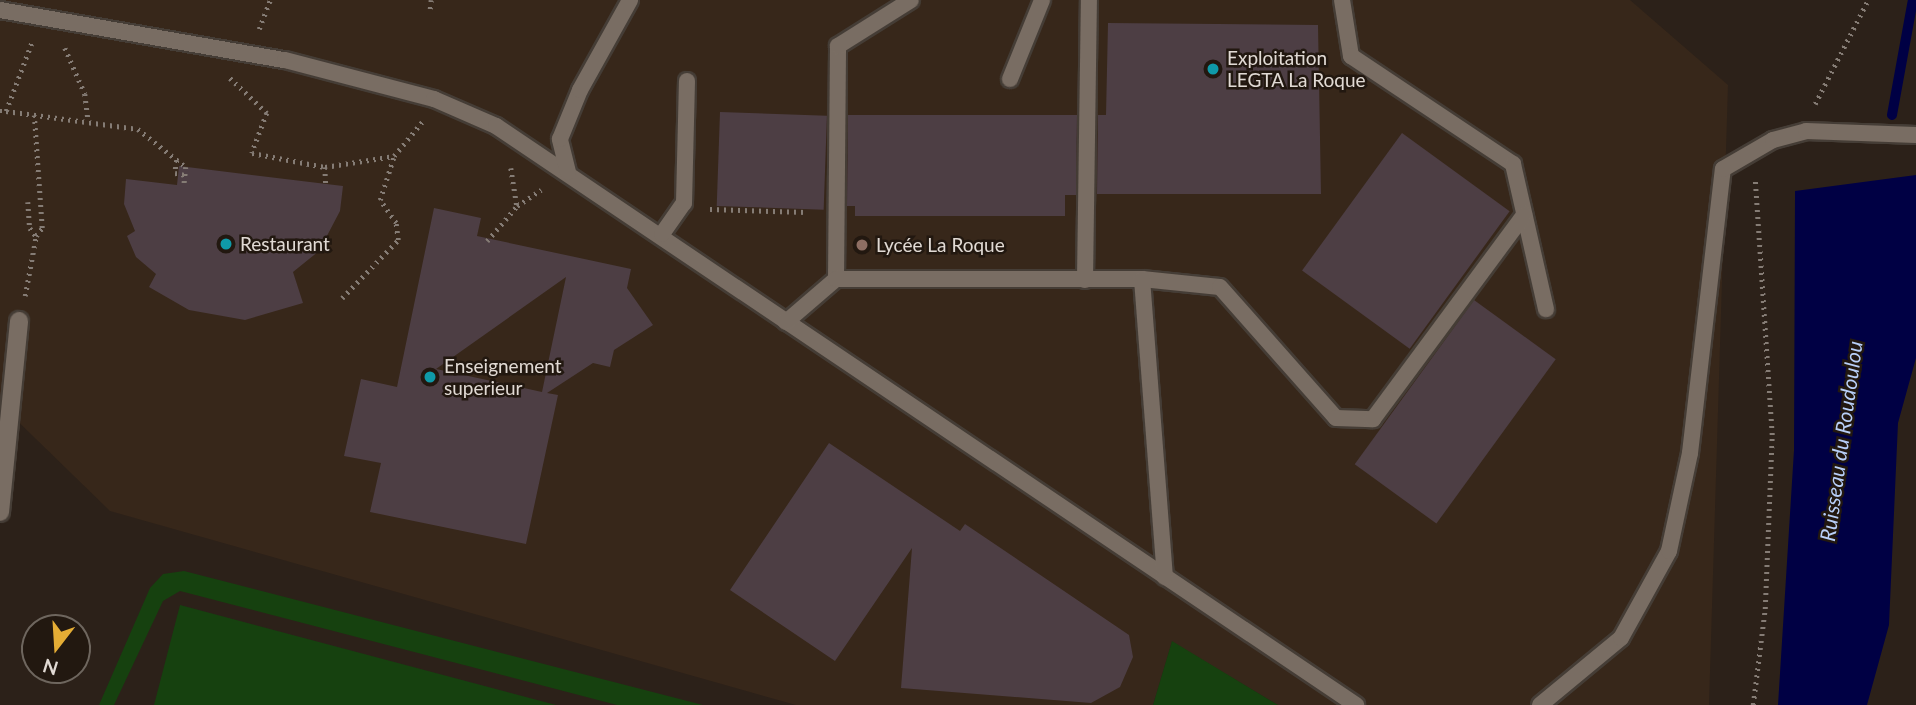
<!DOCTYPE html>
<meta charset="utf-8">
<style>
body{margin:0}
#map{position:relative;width:1916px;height:705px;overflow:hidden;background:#2c2119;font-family:Lato,sans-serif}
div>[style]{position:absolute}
.built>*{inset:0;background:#37271a}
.green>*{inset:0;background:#16410f}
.water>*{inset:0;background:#004}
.stream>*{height:10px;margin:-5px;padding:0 5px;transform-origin:5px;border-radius:5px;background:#004}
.building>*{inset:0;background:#4d3e44;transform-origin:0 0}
.path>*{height:4.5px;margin-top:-2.25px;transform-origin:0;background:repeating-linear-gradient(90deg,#857c75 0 2px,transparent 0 7px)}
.roads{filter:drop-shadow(2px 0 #453d36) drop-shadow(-2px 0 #453d36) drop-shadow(0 2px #453d36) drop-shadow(0 -2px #453d36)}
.service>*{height:16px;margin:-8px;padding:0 8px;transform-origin:8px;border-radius:8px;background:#796d63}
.minor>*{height:18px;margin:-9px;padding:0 9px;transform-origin:9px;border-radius:9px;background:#796d63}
.dots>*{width:19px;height:19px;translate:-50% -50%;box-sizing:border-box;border:4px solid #221810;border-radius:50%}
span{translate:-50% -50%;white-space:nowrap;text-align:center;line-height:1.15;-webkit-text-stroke:5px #221810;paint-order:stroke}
.poi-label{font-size:19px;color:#e1dad4}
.left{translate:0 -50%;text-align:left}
.water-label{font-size:21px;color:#b8cff8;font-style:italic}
.north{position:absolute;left:21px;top:614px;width:70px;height:70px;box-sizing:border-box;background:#221810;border:2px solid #6e665e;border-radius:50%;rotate:197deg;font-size:19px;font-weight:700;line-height:28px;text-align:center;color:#e1dad4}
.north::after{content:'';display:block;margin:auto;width:24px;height:32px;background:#e5ad35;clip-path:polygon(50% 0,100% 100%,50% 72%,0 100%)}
</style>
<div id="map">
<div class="built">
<div style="clip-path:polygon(0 0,1630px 0,1728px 85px,1709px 705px,1278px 705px,1172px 642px,1153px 705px,796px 705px,110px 511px,0 404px)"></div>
</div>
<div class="green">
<div style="clip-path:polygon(184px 571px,703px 705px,704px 705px,617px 705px,180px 591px,163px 601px,114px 705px,99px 705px,150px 588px,163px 574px)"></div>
<div style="clip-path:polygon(180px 605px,556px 705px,154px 705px)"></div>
<div style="clip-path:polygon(1172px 641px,1278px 705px,1153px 705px)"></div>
</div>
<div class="water">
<div style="clip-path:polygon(1916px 175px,1916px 358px,1898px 423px,1889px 625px,1867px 705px,1778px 705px,1794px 450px,1795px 191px)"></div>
</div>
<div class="stream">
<div style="left:1892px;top:115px;width:117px;rotate:-79.7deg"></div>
</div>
<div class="building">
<div style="clip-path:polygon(1108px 23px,1318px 25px,1321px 194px,1097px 194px,1098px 115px,1106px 115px)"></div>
<div style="left:720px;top:112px;width:107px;height:94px;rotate:2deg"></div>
<div style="clip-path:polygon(848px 115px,1077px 115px,1076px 195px,1065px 195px,1065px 216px,855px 216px,855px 206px,847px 206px)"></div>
<div style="left:1402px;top:133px;width:133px;height:170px;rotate:36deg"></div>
<div style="clip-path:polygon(179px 166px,343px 186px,340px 211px,319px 251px,293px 272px,303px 303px,245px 320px,189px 310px,149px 287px,156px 274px,136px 257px,127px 236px,135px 231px,124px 204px,126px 179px,177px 185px)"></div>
<div style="clip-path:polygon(evenodd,434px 208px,481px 218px,477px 236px,631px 269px,627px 288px,653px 325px,614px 350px,610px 367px,593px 363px,547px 393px,558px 395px,526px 544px,370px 512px,381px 463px,344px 456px,361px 379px,397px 387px,434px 208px,566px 277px,542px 392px,436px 369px,566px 277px)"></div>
<div style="left:1474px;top:300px;width:101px;height:203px;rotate:36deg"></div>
<div style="clip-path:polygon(829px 443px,960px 531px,965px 524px,1129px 635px,1133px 657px,1120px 687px,1091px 703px,901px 688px,912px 548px,835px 661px,730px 590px)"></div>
</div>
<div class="path">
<div style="left:430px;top:9px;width:9px;rotate:-84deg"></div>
<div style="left:259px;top:29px;width:31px;rotate:-69deg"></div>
<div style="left:65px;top:48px;width:50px;rotate:66.5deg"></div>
<div style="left:85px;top:94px;width:26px;rotate:83deg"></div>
<div style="left:230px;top:78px;width:51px;rotate:43.4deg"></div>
<div style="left:267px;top:113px;width:43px;rotate:110.6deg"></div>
<div style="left:252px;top:153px;width:74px;rotate:10.9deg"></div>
<div style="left:325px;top:167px;width:70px;rotate:-9.1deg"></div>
<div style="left:394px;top:156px;width:44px;rotate:-50.5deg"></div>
<div style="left:1815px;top:104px;width:117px;rotate:-63deg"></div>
<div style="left:0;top:111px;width:6px"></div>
<div style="left:6px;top:111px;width:74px;rotate:-69.4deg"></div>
<div style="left:6px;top:111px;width:133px;rotate:7.8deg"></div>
<div style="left:138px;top:129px;width:61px;rotate:38.4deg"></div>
<div style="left:186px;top:167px;width:19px;rotate:96deg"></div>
<div style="left:177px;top:160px;width:13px;rotate:99deg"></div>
<div style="left:175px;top:173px;width:10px;rotate:11deg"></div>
<div style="left:325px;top:167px;width:17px;rotate:87deg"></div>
<div style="left:511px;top:168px;width:38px;rotate:81deg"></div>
<div style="left:28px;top:202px;width:26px;rotate:86deg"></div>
<div style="left:30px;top:228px;width:10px;rotate:53deg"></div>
<div style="left:710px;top:209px;width:97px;rotate:1.8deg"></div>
<div style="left:487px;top:241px;width:46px;rotate:-49.4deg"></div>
<div style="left:517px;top:206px;width:29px;rotate:-34deg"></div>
<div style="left:25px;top:296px;width:61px;rotate:-79.6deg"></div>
<div style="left:36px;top:236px;width:10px;rotate:-53deg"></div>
<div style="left:42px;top:228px;width:113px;rotate:-94deg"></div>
<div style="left:342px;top:298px;width:81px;rotate:-46deg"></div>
<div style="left:398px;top:240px;width:17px;rotate:-97deg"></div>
<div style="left:396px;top:223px;width:28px;rotate:-125deg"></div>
<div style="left:380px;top:200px;width:46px;rotate:-72.3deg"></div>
<div style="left:1753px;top:705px;width:97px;rotate:-82.9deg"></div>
<div style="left:1765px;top:609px;width:174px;rotate:-87.7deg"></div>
<div style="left:1772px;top:435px;width:256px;rotate:-93.8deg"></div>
</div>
<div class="roads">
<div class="service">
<div style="left:1342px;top:0;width:57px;rotate:80.9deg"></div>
<div style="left:1351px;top:56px;width:195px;rotate:33.7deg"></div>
<div style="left:1513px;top:164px;width:149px;rotate:77.2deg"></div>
<div style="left:0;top:10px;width:289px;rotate:10deg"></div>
<div style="left:285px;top:60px;width:154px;rotate:14.7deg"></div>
<div style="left:434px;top:99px;width:68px;rotate:23.5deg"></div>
<div style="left:496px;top:126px;width:1037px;rotate:33.95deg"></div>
<div style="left:1010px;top:79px;width:85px;rotate:-67.9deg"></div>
<div style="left:568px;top:172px;width:34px;rotate:-104deg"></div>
<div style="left:560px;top:139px;width:53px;rotate:-67.8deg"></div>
<div style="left:580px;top:90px;width:103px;rotate:-60.9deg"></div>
<div style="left:662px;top:234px;width:38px;rotate:-55deg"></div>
<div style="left:684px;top:203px;width:122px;rotate:-88.6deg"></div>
<div style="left:836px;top:279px;width:233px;rotate:-89.5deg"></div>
<div style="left:838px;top:46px;width:86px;rotate:-32.2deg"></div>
<div style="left:1142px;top:279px;width:78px;rotate:5.9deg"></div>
<div style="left:1220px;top:287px;width:175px;rotate:48.5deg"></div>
<div style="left:1336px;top:418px;width:37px;rotate:2deg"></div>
<div style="left:1373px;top:419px;width:254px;rotate:-53.5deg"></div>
<div style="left:1085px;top:280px;width:280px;rotate:-89.2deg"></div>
<div style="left:786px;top:322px;width:66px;rotate:-40.7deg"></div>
<div style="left:836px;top:279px;width:306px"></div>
<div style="left:1142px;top:279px;width:299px;rotate:85.6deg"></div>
<div style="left:1540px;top:705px;width:105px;rotate:-39.6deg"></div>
<div style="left:1621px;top:638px;width:99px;rotate:-61.1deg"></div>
<div style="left:1669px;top:551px;width:100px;rotate:-77.9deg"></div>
<div style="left:1690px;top:453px;width:286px;rotate:-83.4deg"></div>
<div style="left:1723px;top:169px;width:58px;rotate:-30.1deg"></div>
<div style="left:1773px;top:140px;width:34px;rotate:-15deg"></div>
<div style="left:1806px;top:131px;width:110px;rotate:2.1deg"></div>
</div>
<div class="minor">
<div style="left:0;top:512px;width:192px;rotate:-84.3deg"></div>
</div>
</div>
<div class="dots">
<div style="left:1213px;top:69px;background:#0f9aa8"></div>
<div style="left:226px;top:244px;background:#0f9aa8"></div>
<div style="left:862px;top:245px;background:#8d6e63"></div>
<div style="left:430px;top:377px;background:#0f9aa8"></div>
</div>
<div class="poi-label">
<span class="left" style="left:1227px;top:69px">Exploitation<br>LEGTA La Roque</span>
<span class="left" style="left:240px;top:244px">Restaurant</span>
<span class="left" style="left:876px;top:245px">Lycée La Roque</span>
<span class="left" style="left:444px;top:377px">Enseignement<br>superieur</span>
</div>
<div class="water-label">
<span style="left:1841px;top:441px;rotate:-82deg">Ruisseau du Roudoulou</span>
</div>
<div class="north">N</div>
</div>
